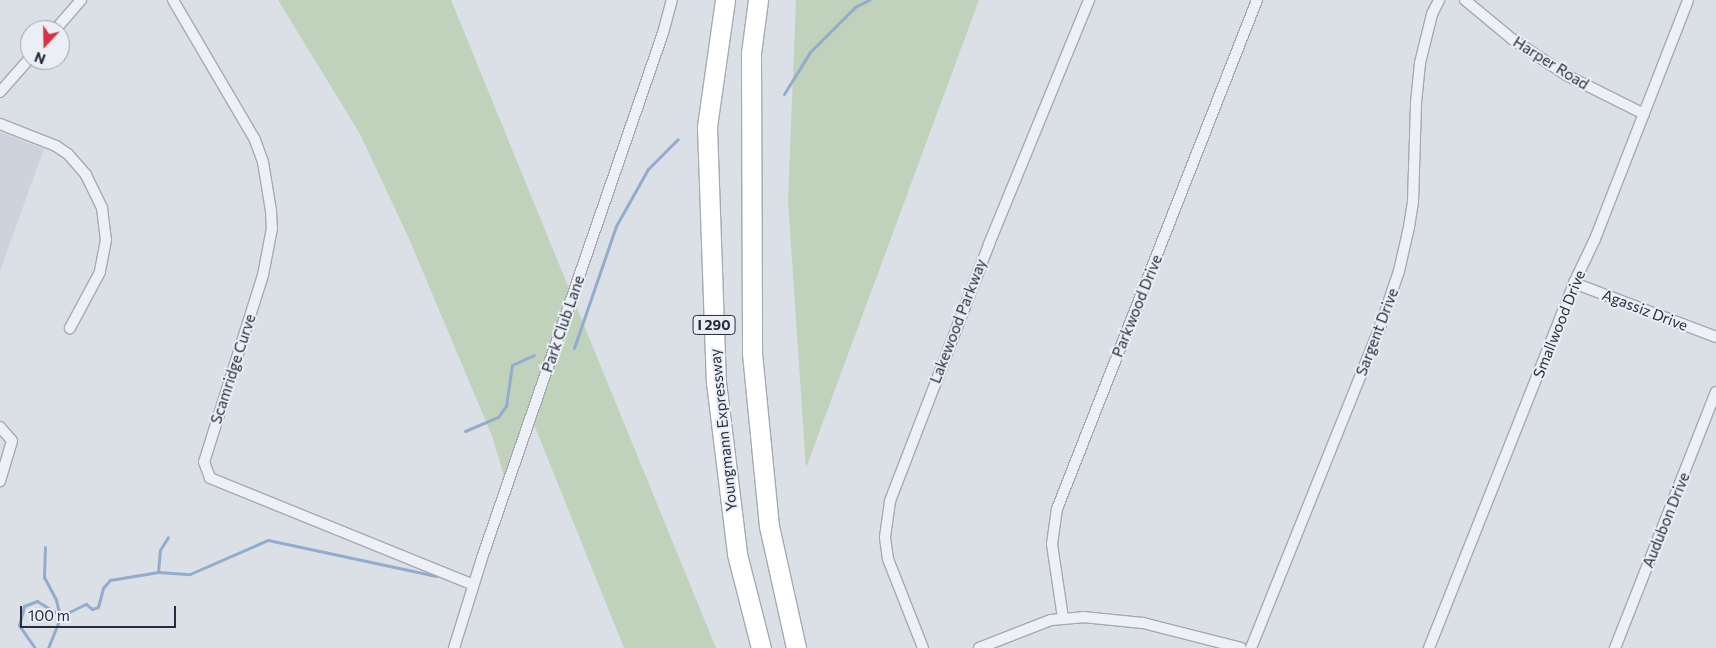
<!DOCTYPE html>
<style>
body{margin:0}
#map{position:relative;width:1716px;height:648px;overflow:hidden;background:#dbe0e7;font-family:Commissioner,sans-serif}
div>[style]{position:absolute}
.built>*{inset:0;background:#cdd2dd}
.green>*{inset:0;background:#c0d2bc}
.stream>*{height:3px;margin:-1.5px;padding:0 1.5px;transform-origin:1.5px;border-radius:1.5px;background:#92accb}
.roads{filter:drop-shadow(1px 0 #a4aab5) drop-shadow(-1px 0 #a4aab5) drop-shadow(0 1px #a4aab5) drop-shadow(0 -1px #a4aab5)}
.minor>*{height:10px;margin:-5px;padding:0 5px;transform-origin:5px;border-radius:5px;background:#eef0f5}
.motorway>*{height:19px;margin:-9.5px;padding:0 9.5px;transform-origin:9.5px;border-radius:9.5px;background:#fff}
span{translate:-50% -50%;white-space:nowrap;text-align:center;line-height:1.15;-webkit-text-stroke:4px #ebeff5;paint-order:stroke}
.shield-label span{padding:1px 4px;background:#ebeff5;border:1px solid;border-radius:4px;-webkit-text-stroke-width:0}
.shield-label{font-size:14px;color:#242d3f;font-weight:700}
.street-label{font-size:15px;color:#242d3f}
.north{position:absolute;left:20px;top:20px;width:50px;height:50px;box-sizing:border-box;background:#ebeff5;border:1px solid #9ba1ac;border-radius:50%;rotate:201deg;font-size:14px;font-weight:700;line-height:20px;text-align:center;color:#242d3f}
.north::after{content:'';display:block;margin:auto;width:18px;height:22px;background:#da3245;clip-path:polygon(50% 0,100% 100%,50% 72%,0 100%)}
.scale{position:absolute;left:20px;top:606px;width:156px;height:22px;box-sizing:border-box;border:2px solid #242d3f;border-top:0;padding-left:6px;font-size:15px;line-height:18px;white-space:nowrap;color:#242d3f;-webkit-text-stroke:4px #ebeff5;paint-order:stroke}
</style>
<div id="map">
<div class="built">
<div style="clip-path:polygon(0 132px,44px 149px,0 271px)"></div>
</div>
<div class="green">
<div style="clip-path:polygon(278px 0,451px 0,716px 648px,624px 648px,531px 417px,507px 486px,492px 436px,410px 241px,360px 134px)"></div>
<div style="clip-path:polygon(796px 0,979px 0,806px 468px,788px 201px)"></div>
</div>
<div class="stream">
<div style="left:784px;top:94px;width:49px;rotate:-58.2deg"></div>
<div style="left:810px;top:52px;width:64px;rotate:-45deg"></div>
<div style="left:855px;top:7px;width:16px;rotate:-27deg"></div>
<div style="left:574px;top:348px;width:129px;rotate:-71deg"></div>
<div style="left:616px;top:226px;width:65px;rotate:-60.7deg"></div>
<div style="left:648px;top:169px;width:42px;rotate:-45deg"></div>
<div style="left:465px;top:431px;width:36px;rotate:-23deg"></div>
<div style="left:498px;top:417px;width:14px;rotate:-54deg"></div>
<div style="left:506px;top:406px;width:41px;rotate:-81.7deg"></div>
<div style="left:512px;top:365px;width:24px;rotate:-24deg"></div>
<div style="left:45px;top:547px;width:30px;rotate:92deg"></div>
<div style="left:44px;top:577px;width:26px;rotate:62deg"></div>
<div style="left:56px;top:600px;width:16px;rotate:76deg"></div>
<div style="left:158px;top:572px;width:22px;rotate:-85deg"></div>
<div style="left:160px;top:550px;width:15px;rotate:-58deg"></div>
<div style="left:35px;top:648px;width:28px;rotate:-125deg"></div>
<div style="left:19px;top:625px;width:20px;rotate:-75deg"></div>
<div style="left:24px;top:606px;width:14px;rotate:-21deg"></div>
<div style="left:37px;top:601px;width:28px;rotate:32deg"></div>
<div style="left:48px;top:648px;width:35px;rotate:-68deg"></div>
<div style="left:61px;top:616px;width:28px;rotate:-26deg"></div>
<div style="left:86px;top:604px;width:8px;rotate:40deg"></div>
<div style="left:92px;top:609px;width:6px;rotate:-18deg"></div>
<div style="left:98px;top:607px;width:20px;rotate:-75deg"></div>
<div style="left:103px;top:588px;width:11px;rotate:-49deg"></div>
<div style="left:110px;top:580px;width:49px;rotate:-9.5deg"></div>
<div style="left:158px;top:572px;width:32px;rotate:4deg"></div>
<div style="left:190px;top:574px;width:85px;rotate:-23.6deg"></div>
<div style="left:268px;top:540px;width:172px;rotate:12.1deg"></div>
</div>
<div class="roads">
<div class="minor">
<div style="left:173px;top:0;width:162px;rotate:59.6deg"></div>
<div style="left:255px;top:140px;width:23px;rotate:70deg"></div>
<div style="left:263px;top:162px;width:50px;rotate:80.7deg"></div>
<div style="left:271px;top:211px;width:17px;rotate:87deg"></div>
<div style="left:272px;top:228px;width:48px;rotate:100.8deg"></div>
<div style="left:263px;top:275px;width:196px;rotate:107.5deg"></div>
<div style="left:204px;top:462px;width:17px;rotate:69deg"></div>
<div style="left:210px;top:478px;width:284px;rotate:22.1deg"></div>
<div style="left:1465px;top:0;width:61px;rotate:39.7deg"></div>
<div style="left:1512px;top:39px;width:67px;rotate:33.5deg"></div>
<div style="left:1568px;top:76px;width:85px;rotate:26.6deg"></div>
<div style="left:55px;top:30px;width:40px;rotate:-49deg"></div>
<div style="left:0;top:92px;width:45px;rotate:-48.6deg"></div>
<div style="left:0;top:124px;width:60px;rotate:21.4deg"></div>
<div style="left:56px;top:146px;width:14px;rotate:34deg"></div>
<div style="left:68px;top:154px;width:28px;rotate:49deg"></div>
<div style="left:86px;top:175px;width:37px;rotate:64deg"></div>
<div style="left:102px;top:208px;width:32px;rotate:83deg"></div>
<div style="left:106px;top:240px;width:33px;rotate:101deg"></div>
<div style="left:100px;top:272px;width:64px;rotate:118.2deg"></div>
<div style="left:1574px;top:283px;width:152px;rotate:20.8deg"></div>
<div style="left:0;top:427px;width:18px;rotate:49deg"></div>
<div style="left:12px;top:441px;width:42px;rotate:106.7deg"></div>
<div style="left:1063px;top:618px;width:75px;rotate:-98.5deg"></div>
<div style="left:1052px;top:544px;width:35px;rotate:-82deg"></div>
<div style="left:1057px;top:509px;width:547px;rotate:-68.55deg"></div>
<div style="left:454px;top:648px;width:94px;rotate:-72.7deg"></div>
<div style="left:482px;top:558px;width:555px;rotate:-70.98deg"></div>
<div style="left:663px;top:33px;width:34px;rotate:-75deg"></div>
<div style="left:923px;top:648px;width:96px;rotate:-111.5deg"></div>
<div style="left:888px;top:559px;width:22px;rotate:-98deg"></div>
<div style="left:885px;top:537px;width:36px;rotate:-82deg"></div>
<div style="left:890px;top:501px;width:275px;rotate:-68.9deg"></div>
<div style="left:989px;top:244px;width:264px;rotate:-67.7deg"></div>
<div style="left:979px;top:648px;width:77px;rotate:-21.3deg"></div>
<div style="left:1051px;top:620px;width:32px;rotate:-5deg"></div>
<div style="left:1083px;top:617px;width:60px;rotate:5.7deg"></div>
<div style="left:1143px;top:623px;width:101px;rotate:14.3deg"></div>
<div style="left:1251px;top:648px;width:346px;rotate:-68.1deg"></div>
<div style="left:1380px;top:327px;width:59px;rotate:-71.3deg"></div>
<div style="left:1399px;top:271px;width:45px;rotate:-77.2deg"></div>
<div style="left:1409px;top:227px;width:26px;rotate:-81deg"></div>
<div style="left:1413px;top:201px;width:98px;rotate:-88.2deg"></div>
<div style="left:1416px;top:103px;width:40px;rotate:-84.3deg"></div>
<div style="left:1420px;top:63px;width:50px;rotate:-76.2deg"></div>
<div style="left:1432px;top:14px;width:16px;rotate:-63deg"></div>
<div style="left:1429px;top:648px;width:393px;rotate:-68.3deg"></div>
<div style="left:1574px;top:283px;width:49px;rotate:-64.5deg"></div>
<div style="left:1595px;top:239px;width:256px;rotate:-68.7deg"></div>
<div style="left:1615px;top:648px;width:275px;rotate:-68.5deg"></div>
</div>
<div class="motorway">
<div style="left:725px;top:0;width:128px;rotate:98.1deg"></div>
<div style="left:707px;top:127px;width:255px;rotate:88deg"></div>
<div style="left:716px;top:382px;width:173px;rotate:83deg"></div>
<div style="left:737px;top:554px;width:97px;rotate:75.7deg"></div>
<div style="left:758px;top:0;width:53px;rotate:97.5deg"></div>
<div style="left:751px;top:53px;width:300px;rotate:89.8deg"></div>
<div style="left:752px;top:353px;width:174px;rotate:84.4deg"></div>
<div style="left:769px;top:526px;width:125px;rotate:77.5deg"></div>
</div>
</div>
<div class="shield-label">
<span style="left:714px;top:325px">I 290</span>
</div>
<div class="street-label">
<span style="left:1551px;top:63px;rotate:32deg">Harper Road</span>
<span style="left:1137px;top:306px;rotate:-68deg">Parkwood Drive</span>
<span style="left:1645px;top:310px;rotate:21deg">Agassiz Drive</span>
<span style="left:958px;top:321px;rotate:-69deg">Lakewood Parkway</span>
<span style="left:563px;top:324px;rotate:-71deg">Park Club Lane</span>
<span style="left:1559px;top:324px;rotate:-68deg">Smallwood Drive</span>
<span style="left:1377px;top:332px;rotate:-69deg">Sargent Drive</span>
<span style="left:233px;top:369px;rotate:-72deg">Scamridge Curve</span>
<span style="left:723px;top:430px;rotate:-96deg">Youngmann Expressway</span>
<span style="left:1666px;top:520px;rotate:-68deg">Audubon Drive</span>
</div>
<div class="north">N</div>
<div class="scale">100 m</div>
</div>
